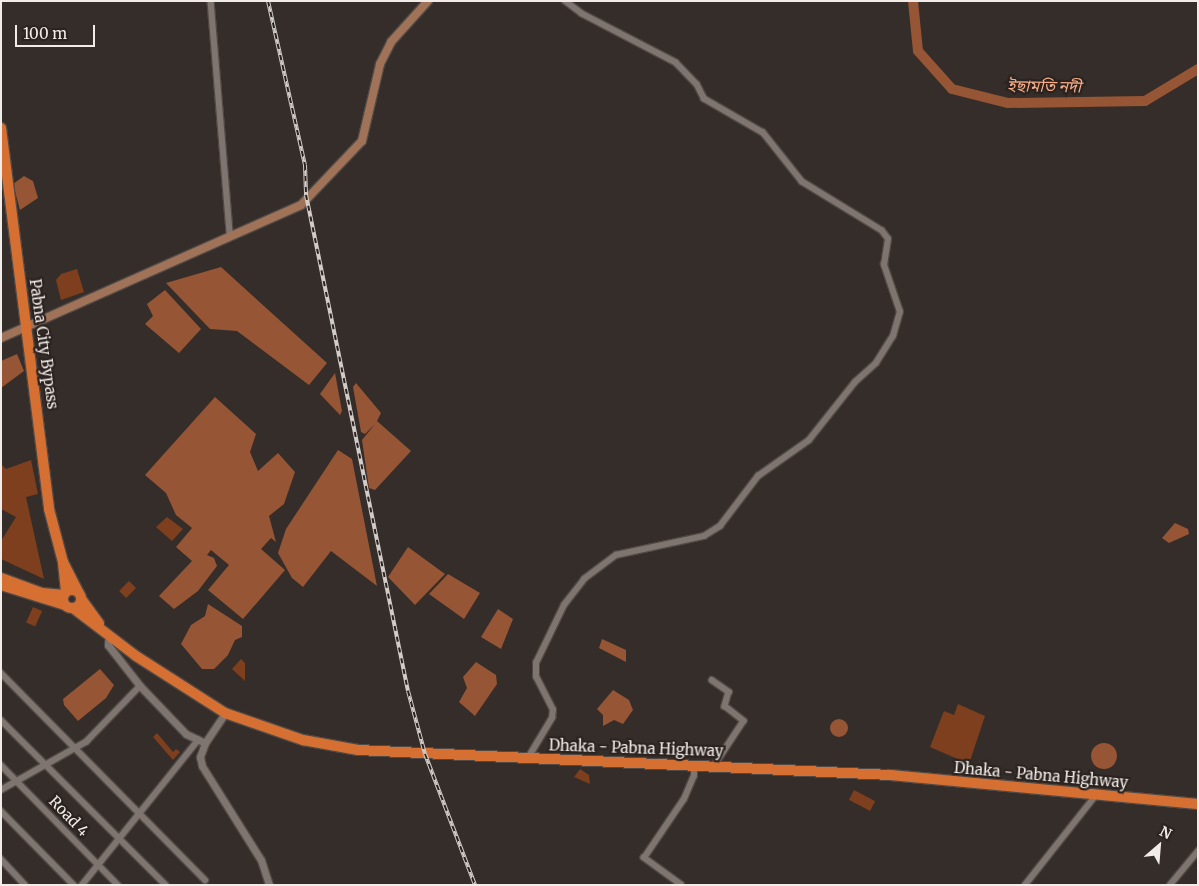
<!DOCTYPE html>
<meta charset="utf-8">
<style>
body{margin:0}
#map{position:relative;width:1199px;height:886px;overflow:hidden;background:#352d29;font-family:Merriweather,"Noto Sans Bengali",serif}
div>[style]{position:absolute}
.water>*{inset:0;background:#965534}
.round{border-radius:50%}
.river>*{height:10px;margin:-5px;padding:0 5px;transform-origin:5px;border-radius:5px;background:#965534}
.building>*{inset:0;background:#7d3f1d;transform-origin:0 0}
.roads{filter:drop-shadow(1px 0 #504945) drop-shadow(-1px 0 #504945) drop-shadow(0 1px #504945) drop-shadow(0 -1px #504945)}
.minor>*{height:5.5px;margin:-2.75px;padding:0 2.75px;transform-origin:2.75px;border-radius:2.75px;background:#7f7570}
.tertiary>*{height:7px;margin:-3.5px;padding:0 3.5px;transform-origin:3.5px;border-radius:3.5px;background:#7f7570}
.secondary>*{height:8px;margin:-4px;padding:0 4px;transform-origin:4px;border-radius:4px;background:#a07359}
.trunk>*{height:10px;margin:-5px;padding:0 5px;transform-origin:5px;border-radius:5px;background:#d67032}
.trunk>.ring{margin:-5px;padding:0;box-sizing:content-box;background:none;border:10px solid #d67032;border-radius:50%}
.rail>*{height:4px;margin-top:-2px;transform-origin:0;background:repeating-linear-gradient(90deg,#2b231f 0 5.5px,#d2ccc9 0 11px);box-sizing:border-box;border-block:1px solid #d2ccc9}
span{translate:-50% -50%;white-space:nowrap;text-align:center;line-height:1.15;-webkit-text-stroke:4.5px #2b231f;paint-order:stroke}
.street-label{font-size:15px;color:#f2ece9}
.water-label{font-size:16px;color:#f8ad88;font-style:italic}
.frame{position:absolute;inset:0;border:2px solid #f2ece9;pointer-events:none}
.north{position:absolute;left:1134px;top:821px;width:50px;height:50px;-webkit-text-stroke:4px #2b231f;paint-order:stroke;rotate:27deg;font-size:14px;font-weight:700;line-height:20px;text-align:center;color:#f2ece9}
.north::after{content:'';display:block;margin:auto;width:18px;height:22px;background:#f2ece9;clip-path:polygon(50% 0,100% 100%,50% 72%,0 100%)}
.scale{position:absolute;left:15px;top:25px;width:80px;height:22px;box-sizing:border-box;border:2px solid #f2ece9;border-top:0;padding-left:6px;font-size:15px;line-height:18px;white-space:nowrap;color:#f2ece9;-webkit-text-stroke:4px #2b231f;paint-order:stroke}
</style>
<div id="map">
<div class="water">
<div style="clip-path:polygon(24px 176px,33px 181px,38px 198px,20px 210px,13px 184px)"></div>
<div style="clip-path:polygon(221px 267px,327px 363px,309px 385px,237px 331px,210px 329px,166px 283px)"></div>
<div style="clip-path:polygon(165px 290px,201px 329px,179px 353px,145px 324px,153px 316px,147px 304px)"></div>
<div style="clip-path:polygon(17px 354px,24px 371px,1px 388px,1px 361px)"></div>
<div style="clip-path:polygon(335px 373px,342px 411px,340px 415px,320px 394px)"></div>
<div style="clip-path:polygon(356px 383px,381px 413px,377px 421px,411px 451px,375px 490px,369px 488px,362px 440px,375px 424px,365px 434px,361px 432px,353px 387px)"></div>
<div style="clip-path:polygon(215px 397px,256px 434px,250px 452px,258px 471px,278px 453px,295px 472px,284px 504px,269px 516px,276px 542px,271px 538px,261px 549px,285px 570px,243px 619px,208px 590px,229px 565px,211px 550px,207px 555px,214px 558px,217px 566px,198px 591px,174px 609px,159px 596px,192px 561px,176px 547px,192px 528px,176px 515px,166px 493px,145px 475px)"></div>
<div style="clip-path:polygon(338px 450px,352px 459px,377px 586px,331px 551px,303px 587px,292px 578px,278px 553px,286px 529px)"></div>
<div style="clip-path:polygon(1175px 523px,1188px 529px,1189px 534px,1169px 543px,1162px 538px)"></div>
<div style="clip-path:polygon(408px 547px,445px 574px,415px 605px,388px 577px)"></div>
<div style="clip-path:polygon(448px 574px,480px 593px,464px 619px,429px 594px)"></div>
<div style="clip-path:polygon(208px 604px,242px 626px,242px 637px,235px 640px,228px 655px,214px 669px,202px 669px,181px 644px,191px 625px,205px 616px)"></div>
<div style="clip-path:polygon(498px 609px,513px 619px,501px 649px,481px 637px)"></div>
<div style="clip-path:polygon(602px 639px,626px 650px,626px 662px,599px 648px)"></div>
<div style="clip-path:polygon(476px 662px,496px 675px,497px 684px,475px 716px,459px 702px,467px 688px,463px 677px)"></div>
<div style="clip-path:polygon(100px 669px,114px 685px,106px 698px,78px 721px,64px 705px,63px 699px)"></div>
<div style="clip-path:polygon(613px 690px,629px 700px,633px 710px,623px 724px,614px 720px,603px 726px,603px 715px,597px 709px)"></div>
<div class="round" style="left:830px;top:719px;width:18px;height:18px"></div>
<div class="round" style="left:1091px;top:743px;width:26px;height:26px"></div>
</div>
<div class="river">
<div style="left:913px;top:1px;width:50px;rotate:84.3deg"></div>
<div style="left:918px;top:51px;width:51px;rotate:48.2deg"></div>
<div style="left:952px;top:89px;width:58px;rotate:14deg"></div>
<div style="left:1008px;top:103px;width:137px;rotate:-0.8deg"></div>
<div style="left:1145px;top:101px;width:62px;rotate:-31.1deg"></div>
</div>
<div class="building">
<div style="clip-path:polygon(77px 269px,84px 292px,61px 300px,56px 280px,61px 274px)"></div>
<div style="clip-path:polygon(31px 460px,38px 494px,26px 497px,44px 579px,1px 559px,1px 541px,16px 517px,1px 509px,1px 464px,6px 469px)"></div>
<div style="clip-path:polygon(167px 517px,183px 529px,172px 541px,156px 527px)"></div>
<div style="left:129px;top:581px;width:10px;height:14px;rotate:45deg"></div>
<div style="left:33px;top:607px;width:10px;height:17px;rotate:24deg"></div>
<div style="clip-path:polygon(241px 659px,245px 663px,245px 681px,232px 669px)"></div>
<div style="clip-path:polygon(958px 704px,985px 716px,969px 764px,930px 747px,944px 711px,954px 715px)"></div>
<div style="clip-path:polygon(157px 733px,173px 752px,176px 749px,180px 752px,173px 760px,153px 737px)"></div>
<div style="clip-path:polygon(580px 769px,589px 775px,590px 784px,574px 777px)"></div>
<div style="left:854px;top:790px;width:24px;height:11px;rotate:28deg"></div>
</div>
<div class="roads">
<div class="minor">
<div style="left:211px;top:1px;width:234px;rotate:85.3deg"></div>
<div style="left:1px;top:673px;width:291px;rotate:45.4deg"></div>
<div style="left:712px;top:680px;width:21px;rotate:35deg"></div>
<div style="left:729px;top:692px;width:15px;rotate:106deg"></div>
<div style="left:725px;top:706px;width:24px;rotate:38deg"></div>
<div style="left:744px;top:721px;width:53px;rotate:123.4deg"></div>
<div style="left:1px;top:720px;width:233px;rotate:45deg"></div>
<div style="left:528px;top:758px;width:47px;rotate:-59deg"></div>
<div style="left:552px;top:718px;width:8px;rotate:-83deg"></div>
<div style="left:553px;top:710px;width:37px;rotate:-117deg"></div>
<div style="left:536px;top:677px;width:14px;rotate:-90deg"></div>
<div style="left:536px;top:663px;width:64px;rotate:-64.2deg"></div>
<div style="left:564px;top:605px;width:33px;rotate:-52deg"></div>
<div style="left:584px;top:579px;width:40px;rotate:-37deg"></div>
<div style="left:616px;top:555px;width:90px;rotate:-12.2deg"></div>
<div style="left:704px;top:536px;width:19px;rotate:-32deg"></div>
<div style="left:720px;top:526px;width:63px;rotate:-52.8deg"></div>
<div style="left:758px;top:476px;width:62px;rotate:-35.2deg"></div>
<div style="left:809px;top:440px;width:74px;rotate:-51.6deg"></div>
<div style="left:855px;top:382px;width:28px;rotate:-42deg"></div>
<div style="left:876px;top:363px;width:32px;rotate:-58deg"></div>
<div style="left:893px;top:336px;width:25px;rotate:-74deg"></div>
<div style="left:900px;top:312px;width:50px;rotate:-108.8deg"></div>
<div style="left:884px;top:265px;width:26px;rotate:-81deg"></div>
<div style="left:888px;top:239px;width:10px;rotate:-127deg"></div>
<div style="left:882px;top:231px;width:94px;rotate:-148.5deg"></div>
<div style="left:802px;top:182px;width:63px;rotate:-128.5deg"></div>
<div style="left:763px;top:133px;width:68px;rotate:-150deg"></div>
<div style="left:704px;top:99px;width:16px;rotate:-117deg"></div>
<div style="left:697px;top:85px;width:30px;rotate:-134deg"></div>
<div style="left:676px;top:63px;width:106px;rotate:-152.5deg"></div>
<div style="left:582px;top:14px;width:21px;rotate:-143deg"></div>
<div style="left:1px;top:765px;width:168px;rotate:45.7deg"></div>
<div style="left:1px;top:790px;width:98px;rotate:-29.5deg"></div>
<div style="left:86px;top:742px;width:78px;rotate:-46deg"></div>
<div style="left:1px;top:811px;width:104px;rotate:45.4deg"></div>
<div style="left:1px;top:859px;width:35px;rotate:47deg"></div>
<div style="left:82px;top:885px;width:186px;rotate:-51.3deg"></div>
<div style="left:681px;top:885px;width:46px;rotate:-143.9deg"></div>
<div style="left:644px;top:858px;width:71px;rotate:-55.9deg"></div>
<div style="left:684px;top:799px;width:25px;rotate:-67deg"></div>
<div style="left:694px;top:776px;width:11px;rotate:-90deg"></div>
<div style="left:1025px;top:885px;width:115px;rotate:-51.7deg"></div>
<div style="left:1170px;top:885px;width:44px;rotate:-50.5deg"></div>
</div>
<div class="tertiary">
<div style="left:109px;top:635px;width:10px;rotate:96deg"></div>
<div style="left:108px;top:645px;width:52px;rotate:52deg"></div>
<div style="left:140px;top:686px;width:66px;rotate:46.2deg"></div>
<div style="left:186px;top:734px;width:21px;rotate:25deg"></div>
<div style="left:205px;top:743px;width:15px;rotate:110deg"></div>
<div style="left:200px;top:757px;width:9px;rotate:77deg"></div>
<div style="left:202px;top:766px;width:111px;rotate:57.9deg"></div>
<div style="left:261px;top:860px;width:26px;rotate:72deg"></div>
<div style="left:205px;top:743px;width:36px;rotate:-56deg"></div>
</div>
<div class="secondary">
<div style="left:1px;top:338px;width:328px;rotate:-23.9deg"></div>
<div style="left:301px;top:205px;width:88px;rotate:-46.4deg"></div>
<div style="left:362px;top:141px;width:79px;rotate:-76.8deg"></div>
<div style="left:380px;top:64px;width:25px;rotate:-63deg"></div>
<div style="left:391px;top:42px;width:55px;rotate:-47.9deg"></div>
</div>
<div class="trunk">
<div style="left:1px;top:128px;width:384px;rotate:82.8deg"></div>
<div style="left:49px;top:509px;width:55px;rotate:75.2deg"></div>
<div style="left:63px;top:562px;width:34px;rotate:63deg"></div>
<div style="left:63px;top:563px;width:29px;rotate:84deg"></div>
<div style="left:1px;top:578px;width:44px;rotate:20.1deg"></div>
<div style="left:42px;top:593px;width:22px;rotate:5deg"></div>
<div style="left:1px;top:585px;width:67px;rotate:17.4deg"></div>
<div class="ring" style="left:63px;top:590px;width:8px;height:8px"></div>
<div style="left:82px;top:600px;width:29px;rotate:54deg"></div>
<div style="left:73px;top:608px;width:79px;rotate:37.3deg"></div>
<div style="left:136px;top:656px;width:106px;rotate:32.6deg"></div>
<div style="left:225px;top:713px;width:83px;rotate:19.1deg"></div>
<div style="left:303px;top:740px;width:56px;rotate:10.3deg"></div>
<div style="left:358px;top:750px;width:533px;rotate:2.69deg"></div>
<div style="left:890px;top:775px;width:309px;rotate:5.4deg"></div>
</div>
</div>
<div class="rail">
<div style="left:268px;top:1px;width:168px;rotate:77.3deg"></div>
<div style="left:305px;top:165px;width:30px;rotate:88deg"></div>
<div style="left:306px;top:195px;width:506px;rotate:78.38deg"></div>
<div style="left:408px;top:691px;width:65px;rotate:74.9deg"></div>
<div style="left:425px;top:754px;width:140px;rotate:69.1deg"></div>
</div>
<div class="street-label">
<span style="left:44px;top:344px;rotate:82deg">Pabna City Bypass</span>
<span style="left:636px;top:748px;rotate:2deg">Dhaka - Pabna Highway</span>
<span style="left:1041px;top:775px;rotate:5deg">Dhaka - Pabna Highway</span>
<span style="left:69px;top:816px;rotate:46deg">Road 4</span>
</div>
<div class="water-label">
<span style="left:1044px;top:86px;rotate:1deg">ইছামতি নদী</span>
</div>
<div class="frame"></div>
<div class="north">N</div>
<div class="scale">100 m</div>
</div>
